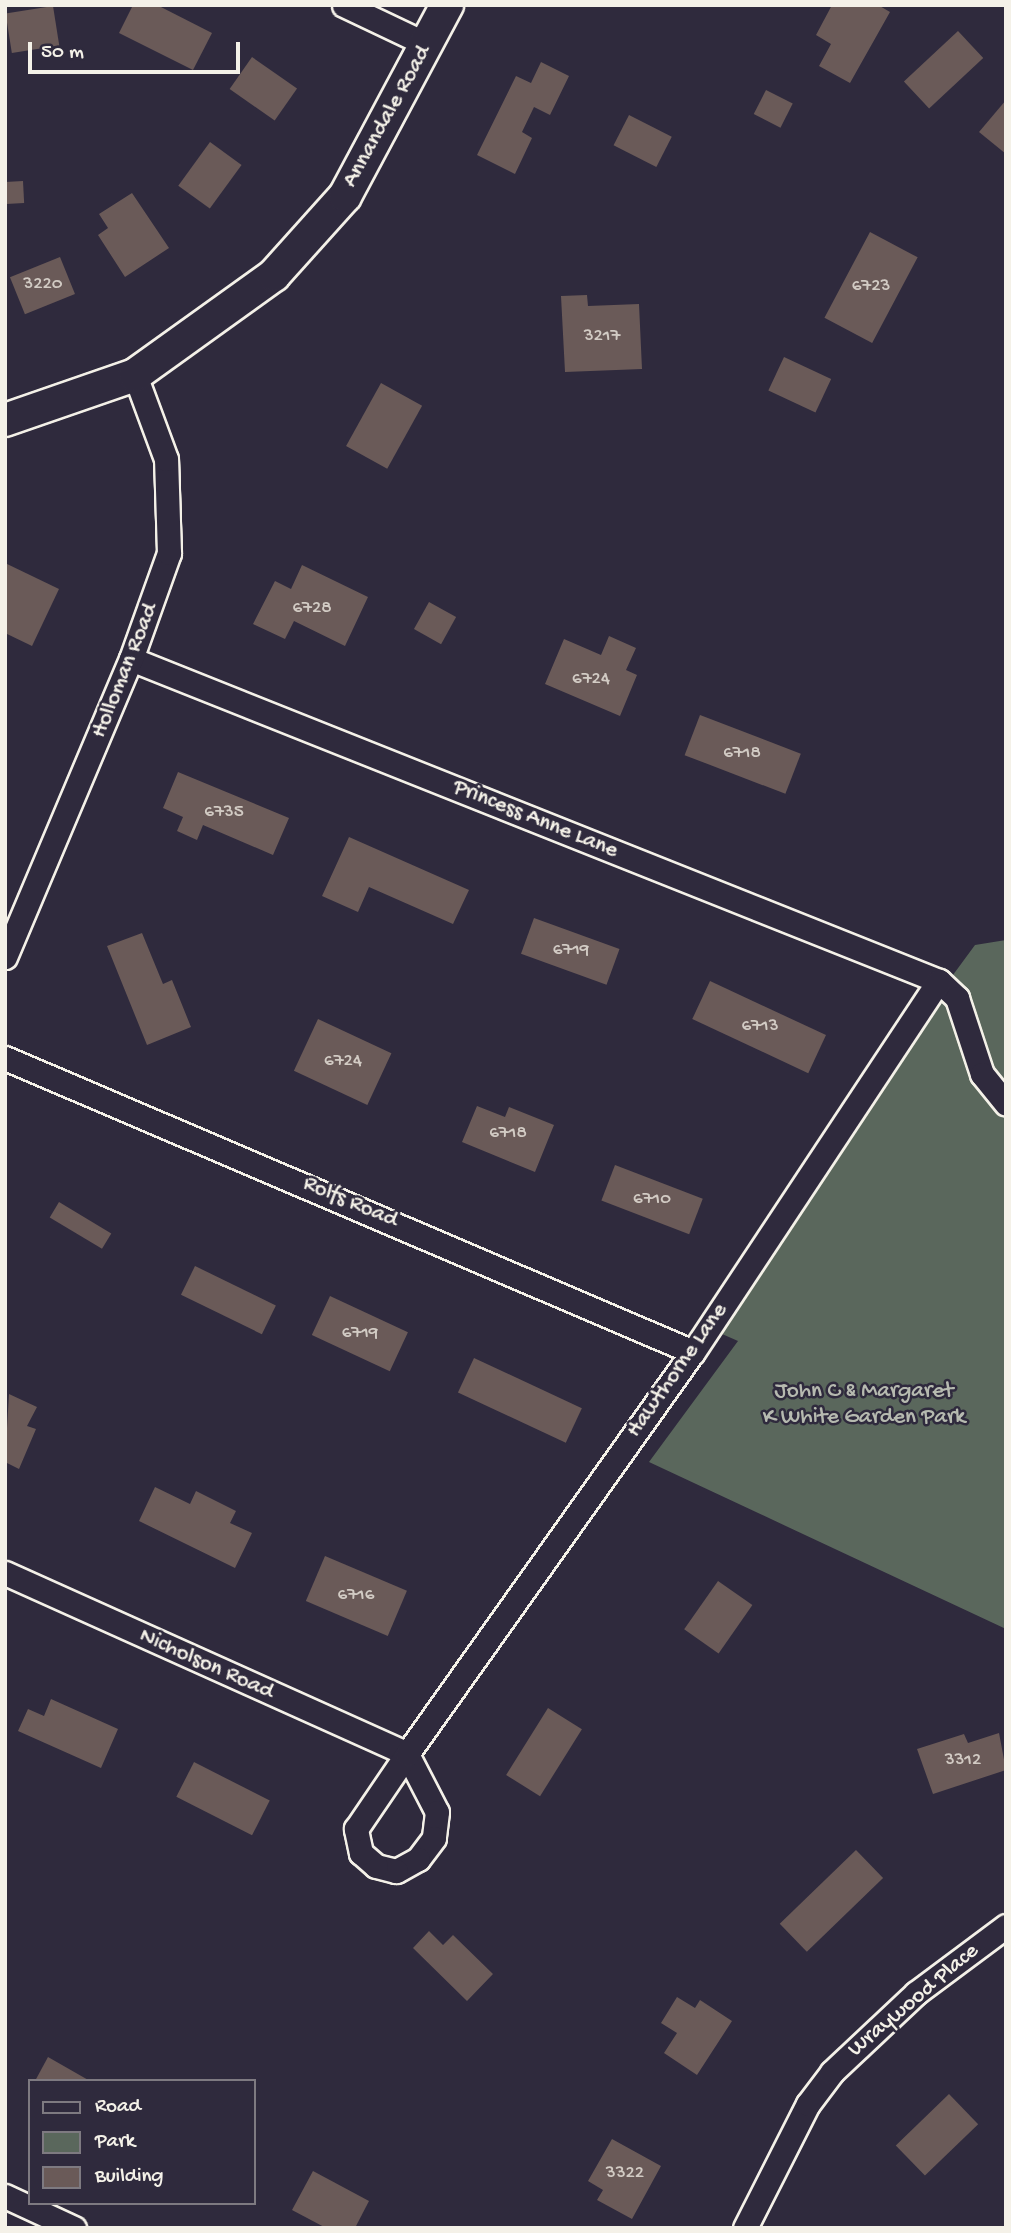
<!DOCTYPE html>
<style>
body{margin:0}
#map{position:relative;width:1011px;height:2233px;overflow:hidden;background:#2f2a3d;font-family:"Gochi Hand",sans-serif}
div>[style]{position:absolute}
.green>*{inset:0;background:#5a675c}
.building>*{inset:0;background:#6a5a58;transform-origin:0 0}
.roads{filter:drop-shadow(2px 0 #f4f1e8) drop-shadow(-2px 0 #f4f1e8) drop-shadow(0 2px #f4f1e8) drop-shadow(0 -2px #f4f1e8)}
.minor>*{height:23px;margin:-11.5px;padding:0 11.5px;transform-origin:11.5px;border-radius:11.5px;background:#2f2a3d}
.secondary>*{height:32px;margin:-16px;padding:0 16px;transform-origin:16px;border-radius:16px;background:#2f2a3d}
span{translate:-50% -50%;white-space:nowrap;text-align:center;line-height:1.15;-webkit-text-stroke:5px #2f2a3d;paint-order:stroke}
.number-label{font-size:19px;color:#d2cbc4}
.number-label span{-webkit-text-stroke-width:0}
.street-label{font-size:23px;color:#f4f1e8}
.park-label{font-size:23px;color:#b6bab0}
.frame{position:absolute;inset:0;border:7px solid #f4f1e8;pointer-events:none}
.legend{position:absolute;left:28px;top:2079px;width:228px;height:126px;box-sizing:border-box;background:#2f2a3d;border:2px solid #7e7a81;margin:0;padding:9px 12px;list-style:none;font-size:21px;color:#f4f1e8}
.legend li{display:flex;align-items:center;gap:14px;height:35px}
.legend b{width:35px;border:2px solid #7e7a81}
.scale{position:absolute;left:28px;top:42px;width:212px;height:32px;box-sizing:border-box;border:4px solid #f4f1e8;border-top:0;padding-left:9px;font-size:21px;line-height:24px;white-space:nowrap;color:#f4f1e8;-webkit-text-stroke:5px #2f2a3d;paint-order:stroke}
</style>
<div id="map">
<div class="green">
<div style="clip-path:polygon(1006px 940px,1006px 1629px,649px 1462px,738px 1341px,697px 1323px,975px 945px)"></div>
</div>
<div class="building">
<div style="clip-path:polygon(133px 5px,157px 5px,212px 33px,193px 70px,119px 33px)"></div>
<div style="clip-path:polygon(832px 5px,878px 5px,890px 12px,850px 83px,819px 66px,831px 44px,816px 35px)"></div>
<div style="left:53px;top:6px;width:40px;height:48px;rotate:81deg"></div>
<div style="left:958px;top:31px;width:37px;height:74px;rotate:47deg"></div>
<div style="left:252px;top:57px;width:55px;height:39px;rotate:35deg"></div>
<div style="clip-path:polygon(541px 62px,569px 76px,550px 115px,534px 107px,522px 132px,532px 138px,515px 174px,477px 155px,516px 76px,531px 83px)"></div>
<div style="left:766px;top:90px;width:30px;height:27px;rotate:27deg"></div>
<div style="clip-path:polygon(1006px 100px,1006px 154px,979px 132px)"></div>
<div style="left:629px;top:115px;width:48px;height:34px;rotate:27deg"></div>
<div style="left:210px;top:142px;width:39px;height:54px;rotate:36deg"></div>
<div style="left:23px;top:181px;width:22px;height:18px;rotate:87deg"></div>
<div style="clip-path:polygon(132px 193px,169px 248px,125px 277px,98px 235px,108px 228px,99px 214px)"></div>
<div style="left:870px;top:232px;width:54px;height:97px;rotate:28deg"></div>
<div style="left:60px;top:257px;width:40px;height:54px;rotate:68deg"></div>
<div style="clip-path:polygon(587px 295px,588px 306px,639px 304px,642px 369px,565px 372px,561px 296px)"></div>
<div style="left:784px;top:357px;width:52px;height:37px;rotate:25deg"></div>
<div style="left:381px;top:383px;width:47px;height:72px;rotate:29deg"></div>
<div style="clip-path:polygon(5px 563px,59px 589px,32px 646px,5px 633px)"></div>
<div style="clip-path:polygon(302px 565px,368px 597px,345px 646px,294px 621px,285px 639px,253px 624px,275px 581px,291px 589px)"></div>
<div style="left:429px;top:602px;width:31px;height:31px;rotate:29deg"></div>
<div style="clip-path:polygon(609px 636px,636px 648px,626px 670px,637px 675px,620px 716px,545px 684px,564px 639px,601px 655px)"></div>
<div style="left:700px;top:715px;width:108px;height:43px;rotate:21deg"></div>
<div style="clip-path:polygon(178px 772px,289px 818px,273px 855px,203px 825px,197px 840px,177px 831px,183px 817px,163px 808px)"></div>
<div style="clip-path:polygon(349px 837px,469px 890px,453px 924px,369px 887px,358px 912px,322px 896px)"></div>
<div style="left:534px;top:918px;width:91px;height:38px;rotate:20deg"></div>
<div style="clip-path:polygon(142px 933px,163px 984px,172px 980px,191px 1027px,147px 1045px,107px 946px)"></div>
<div style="left:710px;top:981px;width:128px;height:42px;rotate:25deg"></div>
<div style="left:318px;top:1019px;width:81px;height:57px;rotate:25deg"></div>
<div style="clip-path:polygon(477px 1106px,505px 1117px,509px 1107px,554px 1125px,535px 1172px,462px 1142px)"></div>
<div style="left:615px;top:1165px;width:94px;height:38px;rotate:21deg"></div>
<div style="left:59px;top:1202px;width:61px;height:18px;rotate:31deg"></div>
<div style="left:195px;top:1266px;width:90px;height:32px;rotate:26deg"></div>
<div style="left:330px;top:1296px;width:86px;height:43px;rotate:25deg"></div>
<div style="left:474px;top:1358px;width:119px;height:38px;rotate:25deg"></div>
<div style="clip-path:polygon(9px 1394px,37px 1407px,27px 1426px,36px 1429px,19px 1469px,5px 1462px)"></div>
<div style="clip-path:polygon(155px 1487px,190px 1504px,196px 1491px,236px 1511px,230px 1523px,252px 1533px,235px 1568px,139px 1521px)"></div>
<div style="left:325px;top:1556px;width:89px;height:49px;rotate:23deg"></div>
<div style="left:718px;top:1581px;width:42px;height:59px;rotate:35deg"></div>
<div style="clip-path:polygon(51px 1699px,118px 1729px,101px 1768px,18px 1731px,28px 1709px,44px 1716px)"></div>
<div style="left:548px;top:1708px;width:40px;height:79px;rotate:32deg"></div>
<div style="clip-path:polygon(999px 1733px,1006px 1770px,933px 1794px,917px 1749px,964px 1734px,968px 1743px)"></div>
<div style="left:194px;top:1762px;width:85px;height:39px;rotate:27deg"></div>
<div style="left:856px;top:1850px;width:39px;height:106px;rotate:46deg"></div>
<div style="clip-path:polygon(429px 1931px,443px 1945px,453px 1935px,493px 1974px,467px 2001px,413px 1948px)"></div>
<div style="clip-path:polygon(677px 1997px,695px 2008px,700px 2000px,732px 2021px,697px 2075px,664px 2053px,677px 2033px,661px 2023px)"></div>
<div style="clip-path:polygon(48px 2057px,90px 2081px,35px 2081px)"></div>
<div style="left:949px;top:2094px;width:42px;height:74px;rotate:46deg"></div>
<div style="clip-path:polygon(612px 2139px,661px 2166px,632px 2219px,597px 2200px,603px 2190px,588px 2181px)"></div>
<div style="clip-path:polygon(313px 2171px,369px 2201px,355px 2228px,326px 2228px,292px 2210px)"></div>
</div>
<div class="roads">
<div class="minor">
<div style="left:344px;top:5px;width:93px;rotate:25.5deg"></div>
<div style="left:131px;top:659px;width:870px;rotate:21.73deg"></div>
<div style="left:939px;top:981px;width:25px;rotate:43deg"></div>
<div style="left:957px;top:998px;width:80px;rotate:71.8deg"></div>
<div style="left:982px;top:1074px;width:38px;rotate:51deg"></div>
<div style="left:5px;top:957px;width:324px;rotate:-67.1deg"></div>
<div style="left:131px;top:659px;width:113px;rotate:-70.3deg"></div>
<div style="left:169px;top:553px;width:94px;rotate:-91.8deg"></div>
<div style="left:166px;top:459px;width:90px;rotate:-110.3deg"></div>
<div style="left:5px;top:1058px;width:748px;rotate:23.14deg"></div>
<div style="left:5px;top:1573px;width:441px;rotate:24.2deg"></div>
<div style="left:407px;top:1754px;width:65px;rotate:62.7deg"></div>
<div style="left:437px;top:1812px;width:26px;rotate:97deg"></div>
<div style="left:434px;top:1838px;width:26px;rotate:127deg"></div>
<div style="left:418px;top:1859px;width:25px;rotate:151deg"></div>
<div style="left:396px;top:1871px;width:21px;rotate:-166deg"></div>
<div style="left:376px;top:1866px;width:20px;rotate:-139deg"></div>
<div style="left:361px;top:1853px;width:25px;rotate:-102deg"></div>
<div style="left:356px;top:1829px;width:91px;rotate:-55.8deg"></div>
<div style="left:407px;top:1754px;width:493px;rotate:-54.6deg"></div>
<div style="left:693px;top:1352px;width:445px;rotate:-56.5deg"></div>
<div style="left:5px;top:2196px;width:76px;rotate:24.9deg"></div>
<div style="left:745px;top:2228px;width:139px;rotate:-63.1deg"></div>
<div style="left:808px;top:2104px;width:40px;rotate:-53deg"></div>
<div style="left:832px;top:2072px;width:115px;rotate:-43.2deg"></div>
<div style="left:916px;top:1993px;width:112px;rotate:-36.7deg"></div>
</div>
<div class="secondary">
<div style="left:5px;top:420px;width:138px;rotate:-19.1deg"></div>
<div style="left:135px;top:375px;width:171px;rotate:-35.7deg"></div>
<div style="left:274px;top:275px;width:106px;rotate:-48.1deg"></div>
<div style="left:345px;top:196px;width:217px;rotate:-61.9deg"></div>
</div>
</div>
<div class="number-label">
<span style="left:43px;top:285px">3220</span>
<span style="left:871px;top:287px">6723</span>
<span style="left:602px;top:337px">3217</span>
<span style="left:312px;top:609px">6728</span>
<span style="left:591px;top:680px">6724</span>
<span style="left:742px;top:754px">6718</span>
<span style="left:224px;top:813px">6735</span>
<span style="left:571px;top:951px">6719</span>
<span style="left:760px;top:1027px">6713</span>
<span style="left:343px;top:1062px">6724</span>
<span style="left:508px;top:1134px">6718</span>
<span style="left:652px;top:1200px">6710</span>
<span style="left:360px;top:1334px">6719</span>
<span style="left:356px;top:1596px">6716</span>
<span style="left:963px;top:1761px">3312</span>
<span style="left:625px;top:2174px">3322</span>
</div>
<div class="street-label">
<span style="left:388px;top:117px;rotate:-61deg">Annandale Road</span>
<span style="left:126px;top:671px;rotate:-68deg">Holloman Road</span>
<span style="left:535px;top:820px;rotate:22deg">Princess Anne Lane</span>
<span style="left:350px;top:1203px;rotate:23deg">Rolfs Road</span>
<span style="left:678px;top:1371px;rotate:-55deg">Hawthorne Lane</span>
<span style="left:206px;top:1665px;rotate:24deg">Nicholson Road</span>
<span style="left:914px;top:2001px;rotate:-40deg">Wraywood Place</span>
</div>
<div class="park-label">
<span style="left:864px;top:1405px">John C &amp; Margaret<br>K White Garden Park</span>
</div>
<div class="frame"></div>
<ul class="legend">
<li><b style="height:9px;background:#2f2a3d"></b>Road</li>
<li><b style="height:19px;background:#5a675c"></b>Park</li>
<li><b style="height:19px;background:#6a5a58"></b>Building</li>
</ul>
<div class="scale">50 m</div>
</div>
